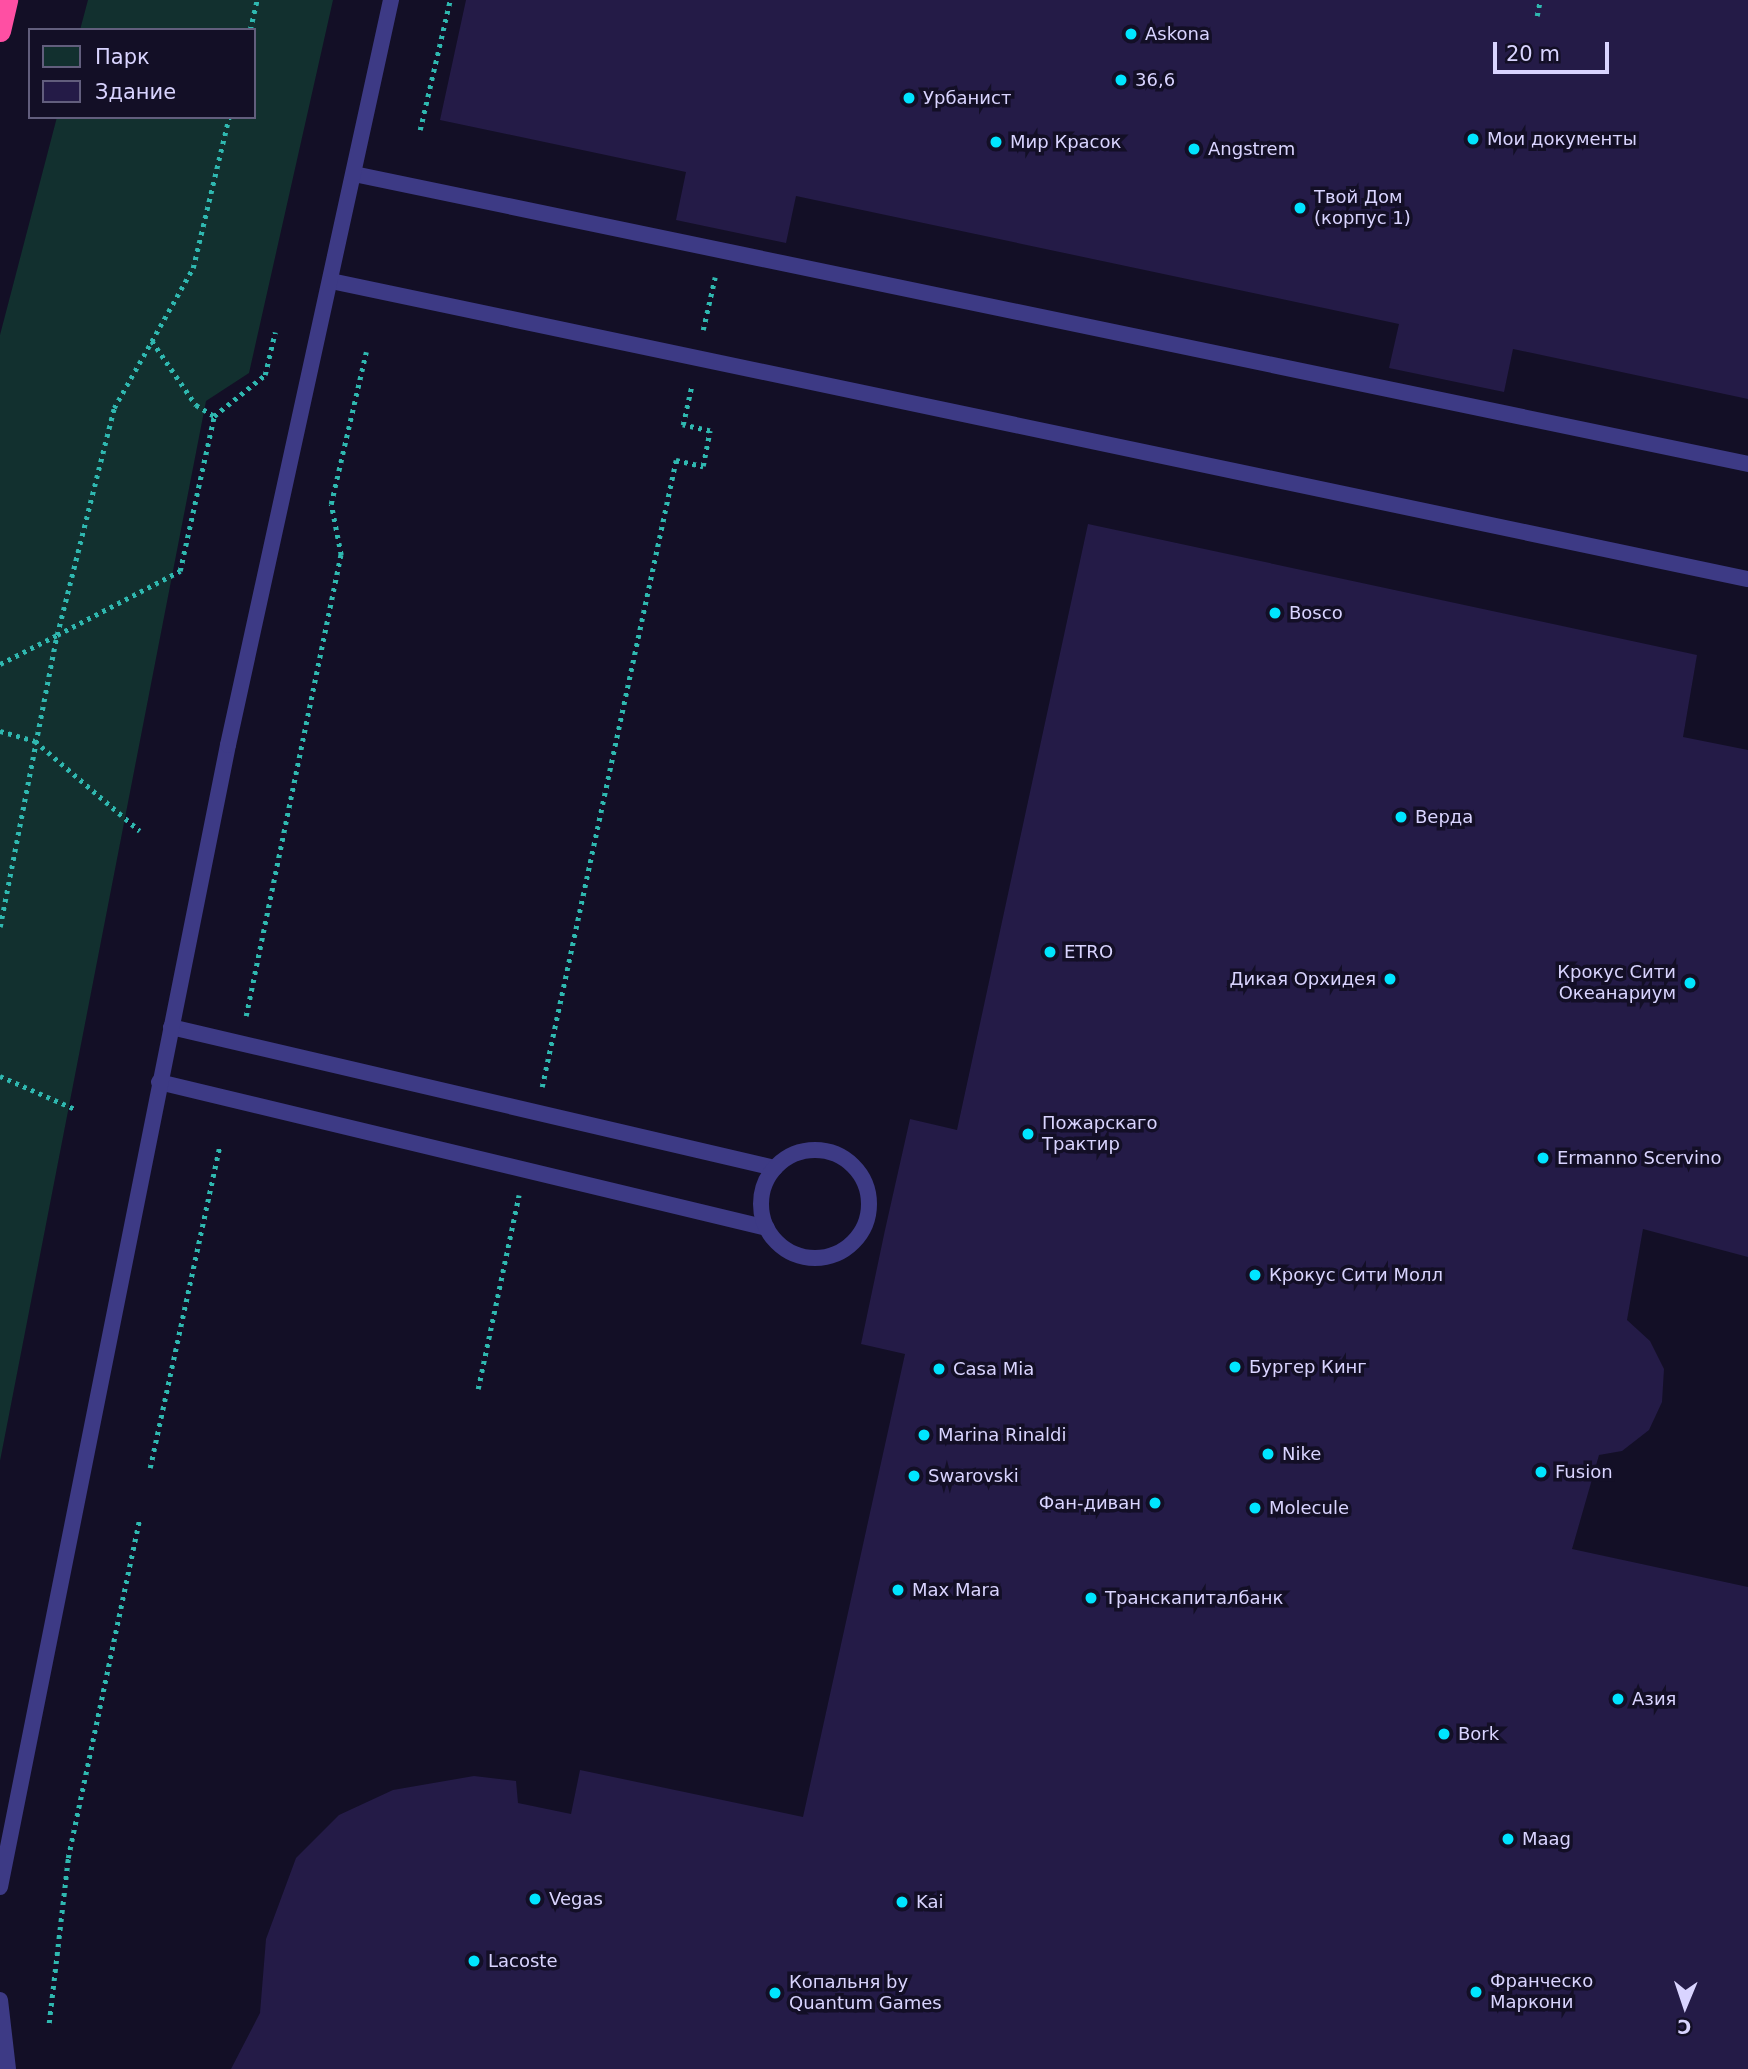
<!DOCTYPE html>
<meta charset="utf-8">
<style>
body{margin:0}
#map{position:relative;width:1748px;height:2069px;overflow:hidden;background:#130f26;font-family:"DejaVu Sans",sans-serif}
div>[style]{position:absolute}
.green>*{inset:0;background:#12302f}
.building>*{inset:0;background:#241b47}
.path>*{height:4.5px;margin-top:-2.25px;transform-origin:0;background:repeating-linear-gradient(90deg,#2fb8b0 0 3.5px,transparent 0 8.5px)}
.lane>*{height:16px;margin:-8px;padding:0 8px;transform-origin:8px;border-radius:8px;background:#3d3a85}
.lane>.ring{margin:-8px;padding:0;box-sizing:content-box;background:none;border:16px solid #3d3a85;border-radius:50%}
.highway>*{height:21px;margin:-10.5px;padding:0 10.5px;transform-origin:10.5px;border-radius:10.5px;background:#ff4fa3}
.dots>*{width:19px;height:19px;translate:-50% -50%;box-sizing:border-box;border:4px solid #130f26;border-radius:50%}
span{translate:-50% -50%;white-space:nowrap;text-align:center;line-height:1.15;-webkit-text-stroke:7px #130f26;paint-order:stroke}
.poi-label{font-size:18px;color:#d9d4ff}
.left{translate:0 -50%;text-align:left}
.right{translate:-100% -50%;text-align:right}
.legend{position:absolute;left:28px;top:28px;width:228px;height:91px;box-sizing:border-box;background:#130f26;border:2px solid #625e7d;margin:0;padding:9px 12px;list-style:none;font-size:21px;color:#d9d4ff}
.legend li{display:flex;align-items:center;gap:14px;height:35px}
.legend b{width:35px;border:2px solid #625e7d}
.north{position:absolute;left:1650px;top:1971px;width:70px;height:70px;-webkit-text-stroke:5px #130f26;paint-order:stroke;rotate:182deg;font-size:19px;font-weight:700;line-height:28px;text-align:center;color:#d9d4ff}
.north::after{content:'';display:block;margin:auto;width:24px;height:32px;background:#d9d4ff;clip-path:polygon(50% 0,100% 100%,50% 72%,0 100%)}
.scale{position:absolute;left:1493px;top:42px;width:116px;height:32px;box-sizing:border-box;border:4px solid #d9d4ff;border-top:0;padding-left:9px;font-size:21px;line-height:24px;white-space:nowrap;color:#d9d4ff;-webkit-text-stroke:5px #130f26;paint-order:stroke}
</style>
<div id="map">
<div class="green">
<div style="clip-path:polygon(88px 0,333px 0,249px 373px,206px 401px,0 1461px,0 335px,57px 117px,254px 117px,254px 30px,80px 30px)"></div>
</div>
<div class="building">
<div style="clip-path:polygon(466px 0,1748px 0,1748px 399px,1513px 349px,1504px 392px,1389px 368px,1399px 324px,796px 196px,786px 243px,676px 220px,686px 172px,440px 120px)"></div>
<div style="clip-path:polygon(1088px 524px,1697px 655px,1683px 737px,1748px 750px,1748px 1257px,1643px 1229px,1627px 1320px,1650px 1341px,1664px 1369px,1662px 1402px,1649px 1430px,1622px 1451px,1599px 1455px,1572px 1549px,1748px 1587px,1748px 2069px,231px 2069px,260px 2013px,266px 1939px,296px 1858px,339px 1815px,393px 1790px,474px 1776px,516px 1781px,518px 1803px,571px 1814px,580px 1770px,803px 1817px,905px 1354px,861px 1344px,885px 1230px,910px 1119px,957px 1130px)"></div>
</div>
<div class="path">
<div style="left:1537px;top:16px;width:16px;rotate:-79deg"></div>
<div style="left:250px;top:30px;width:31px;rotate:-77deg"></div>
<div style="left:420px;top:130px;width:133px;rotate:-77deg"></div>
<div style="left:703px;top:330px;width:54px;rotate:-77.2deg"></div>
<div style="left:152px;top:341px;width:78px;rotate:55.5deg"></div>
<div style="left:196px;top:405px;width:21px;rotate:31deg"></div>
<div style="left:0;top:664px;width:64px;rotate:-27deg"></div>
<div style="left:57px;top:635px;width:234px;rotate:-75.9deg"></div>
<div style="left:114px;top:408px;width:161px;rotate:-60.6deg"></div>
<div style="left:193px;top:268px;width:155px;rotate:-76.6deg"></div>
<div style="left:0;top:731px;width:36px;rotate:16deg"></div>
<div style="left:35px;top:741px;width:138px;rotate:40.6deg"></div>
<div style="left:0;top:927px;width:298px;rotate:-79deg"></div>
<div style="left:57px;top:635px;width:139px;rotate:-27.5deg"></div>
<div style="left:180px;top:571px;width:159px;rotate:-77.6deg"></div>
<div style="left:214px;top:416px;width:65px;rotate:-38.8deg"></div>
<div style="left:265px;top:375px;width:44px;rotate:-76.9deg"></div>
<div style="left:246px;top:1016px;width:471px;rotate:-78.4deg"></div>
<div style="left:341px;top:555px;width:52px;rotate:-101.1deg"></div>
<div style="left:331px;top:504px;width:156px;rotate:-77deg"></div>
<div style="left:0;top:1076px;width:82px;rotate:23.7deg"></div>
<div style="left:542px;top:1087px;width:641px;rotate:-77.94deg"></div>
<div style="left:676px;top:460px;width:28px;rotate:13deg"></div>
<div style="left:703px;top:466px;width:36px;rotate:-79deg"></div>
<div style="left:710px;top:431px;width:28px;rotate:-167deg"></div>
<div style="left:683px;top:425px;width:42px;rotate:-77.6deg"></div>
<div style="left:478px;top:1389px;width:198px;rotate:-78.1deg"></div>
<div style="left:150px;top:1468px;width:330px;rotate:-77.8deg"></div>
<div style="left:49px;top:2023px;width:166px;rotate:-83.4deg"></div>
<div style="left:68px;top:1858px;width:344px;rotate:-78.1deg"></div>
</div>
<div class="lane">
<div style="left:354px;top:174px;width:1424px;rotate:11.75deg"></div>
<div style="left:331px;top:281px;width:1448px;rotate:11.88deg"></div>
<div style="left:171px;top:1027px;width:620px;rotate:13.14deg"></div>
<div style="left:159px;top:1082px;width:625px;rotate:13.5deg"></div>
<div class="ring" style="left:761px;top:1150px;width:92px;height:92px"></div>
<div style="left:0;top:1887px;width:1165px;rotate:-78.71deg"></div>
<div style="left:228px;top:745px;width:763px;rotate:-77.66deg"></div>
<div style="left:0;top:2000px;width:69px;rotate:83.4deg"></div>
</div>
<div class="highway">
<div style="left:0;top:31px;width:32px;rotate:-77deg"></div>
</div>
<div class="dots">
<div style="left:1131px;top:34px;background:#00e5ff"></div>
<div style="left:1121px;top:80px;background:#00e5ff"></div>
<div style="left:909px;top:98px;background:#00e5ff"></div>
<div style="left:1473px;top:139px;background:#00e5ff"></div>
<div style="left:996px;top:142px;background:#00e5ff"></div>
<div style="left:1194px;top:149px;background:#00e5ff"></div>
<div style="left:1300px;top:208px;background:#00e5ff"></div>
<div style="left:1275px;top:613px;background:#00e5ff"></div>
<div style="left:1401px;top:817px;background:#00e5ff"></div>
<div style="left:1050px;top:952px;background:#00e5ff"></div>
<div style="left:1390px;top:979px;background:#00e5ff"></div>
<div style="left:1690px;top:983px;background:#00e5ff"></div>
<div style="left:1028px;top:1134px;background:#00e5ff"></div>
<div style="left:1543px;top:1158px;background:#00e5ff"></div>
<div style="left:1255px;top:1275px;background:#00e5ff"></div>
<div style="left:1235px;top:1367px;background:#00e5ff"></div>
<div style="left:939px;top:1369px;background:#00e5ff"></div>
<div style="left:924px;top:1435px;background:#00e5ff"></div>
<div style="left:1268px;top:1454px;background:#00e5ff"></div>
<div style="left:1541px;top:1472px;background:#00e5ff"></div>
<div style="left:914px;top:1476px;background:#00e5ff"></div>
<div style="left:1155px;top:1503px;background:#00e5ff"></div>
<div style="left:1255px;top:1508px;background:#00e5ff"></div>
<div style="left:898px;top:1590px;background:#00e5ff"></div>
<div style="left:1091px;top:1598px;background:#00e5ff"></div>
<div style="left:1618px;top:1699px;background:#00e5ff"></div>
<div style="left:1444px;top:1734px;background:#00e5ff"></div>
<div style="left:1508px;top:1839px;background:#00e5ff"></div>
<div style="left:535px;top:1899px;background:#00e5ff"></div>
<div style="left:902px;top:1902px;background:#00e5ff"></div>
<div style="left:474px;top:1961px;background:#00e5ff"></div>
<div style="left:1476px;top:1992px;background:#00e5ff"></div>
<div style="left:775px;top:1993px;background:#00e5ff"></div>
</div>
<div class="poi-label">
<span class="left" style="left:1145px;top:34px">Askona</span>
<span class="left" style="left:1135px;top:80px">36,6</span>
<span class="left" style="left:923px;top:98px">Урбанист</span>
<span class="left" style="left:1487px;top:139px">Мои документы</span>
<span class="left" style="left:1010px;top:142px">Мир Красок</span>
<span class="left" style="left:1208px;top:149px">Angstrem</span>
<span class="left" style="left:1314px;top:208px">Твой Дом<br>(корпус 1)</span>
<span class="left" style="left:1289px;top:613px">Bosco</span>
<span class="left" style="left:1415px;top:817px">Верда</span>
<span class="left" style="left:1064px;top:952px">ETRO</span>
<span class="right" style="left:1676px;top:983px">Крокус Сити<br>Океанариум</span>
<span class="right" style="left:1376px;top:979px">Дикая Орхидея</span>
<span class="left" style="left:1042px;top:1134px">Пожарскаго<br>Трактир</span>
<span class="left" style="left:1557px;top:1158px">Ermanno Scervino</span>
<span class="left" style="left:1269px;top:1275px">Крокус Сити Молл</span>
<span class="left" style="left:1249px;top:1367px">Бургер Кинг</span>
<span class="left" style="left:953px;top:1369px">Casa Mia</span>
<span class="left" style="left:938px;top:1435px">Marina Rinaldi</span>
<span class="left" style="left:1282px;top:1454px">Nike</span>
<span class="left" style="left:1555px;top:1472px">Fusion</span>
<span class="left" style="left:928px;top:1476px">Swarovski</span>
<span class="right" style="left:1141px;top:1503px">Фан-диван</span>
<span class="left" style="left:1269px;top:1508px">Molecule</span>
<span class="left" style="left:912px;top:1590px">Max Mara</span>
<span class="left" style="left:1105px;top:1598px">Транскапиталбанк</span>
<span class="left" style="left:1632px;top:1699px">Азия</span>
<span class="left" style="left:1458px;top:1734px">Bork</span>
<span class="left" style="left:1522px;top:1839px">Maag</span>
<span class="left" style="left:549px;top:1899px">Vegas</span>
<span class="left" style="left:916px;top:1902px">Kai</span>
<span class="left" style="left:488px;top:1961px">Lacoste</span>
<span class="left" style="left:1490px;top:1992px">Франческо<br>Маркони</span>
<span class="left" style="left:789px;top:1993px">Копальня by<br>Quantum Games</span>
</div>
<ul class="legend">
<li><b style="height:19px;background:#12302f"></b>Парк</li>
<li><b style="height:19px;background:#241b47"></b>Здание</li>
</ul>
<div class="north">С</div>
<div class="scale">20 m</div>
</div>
